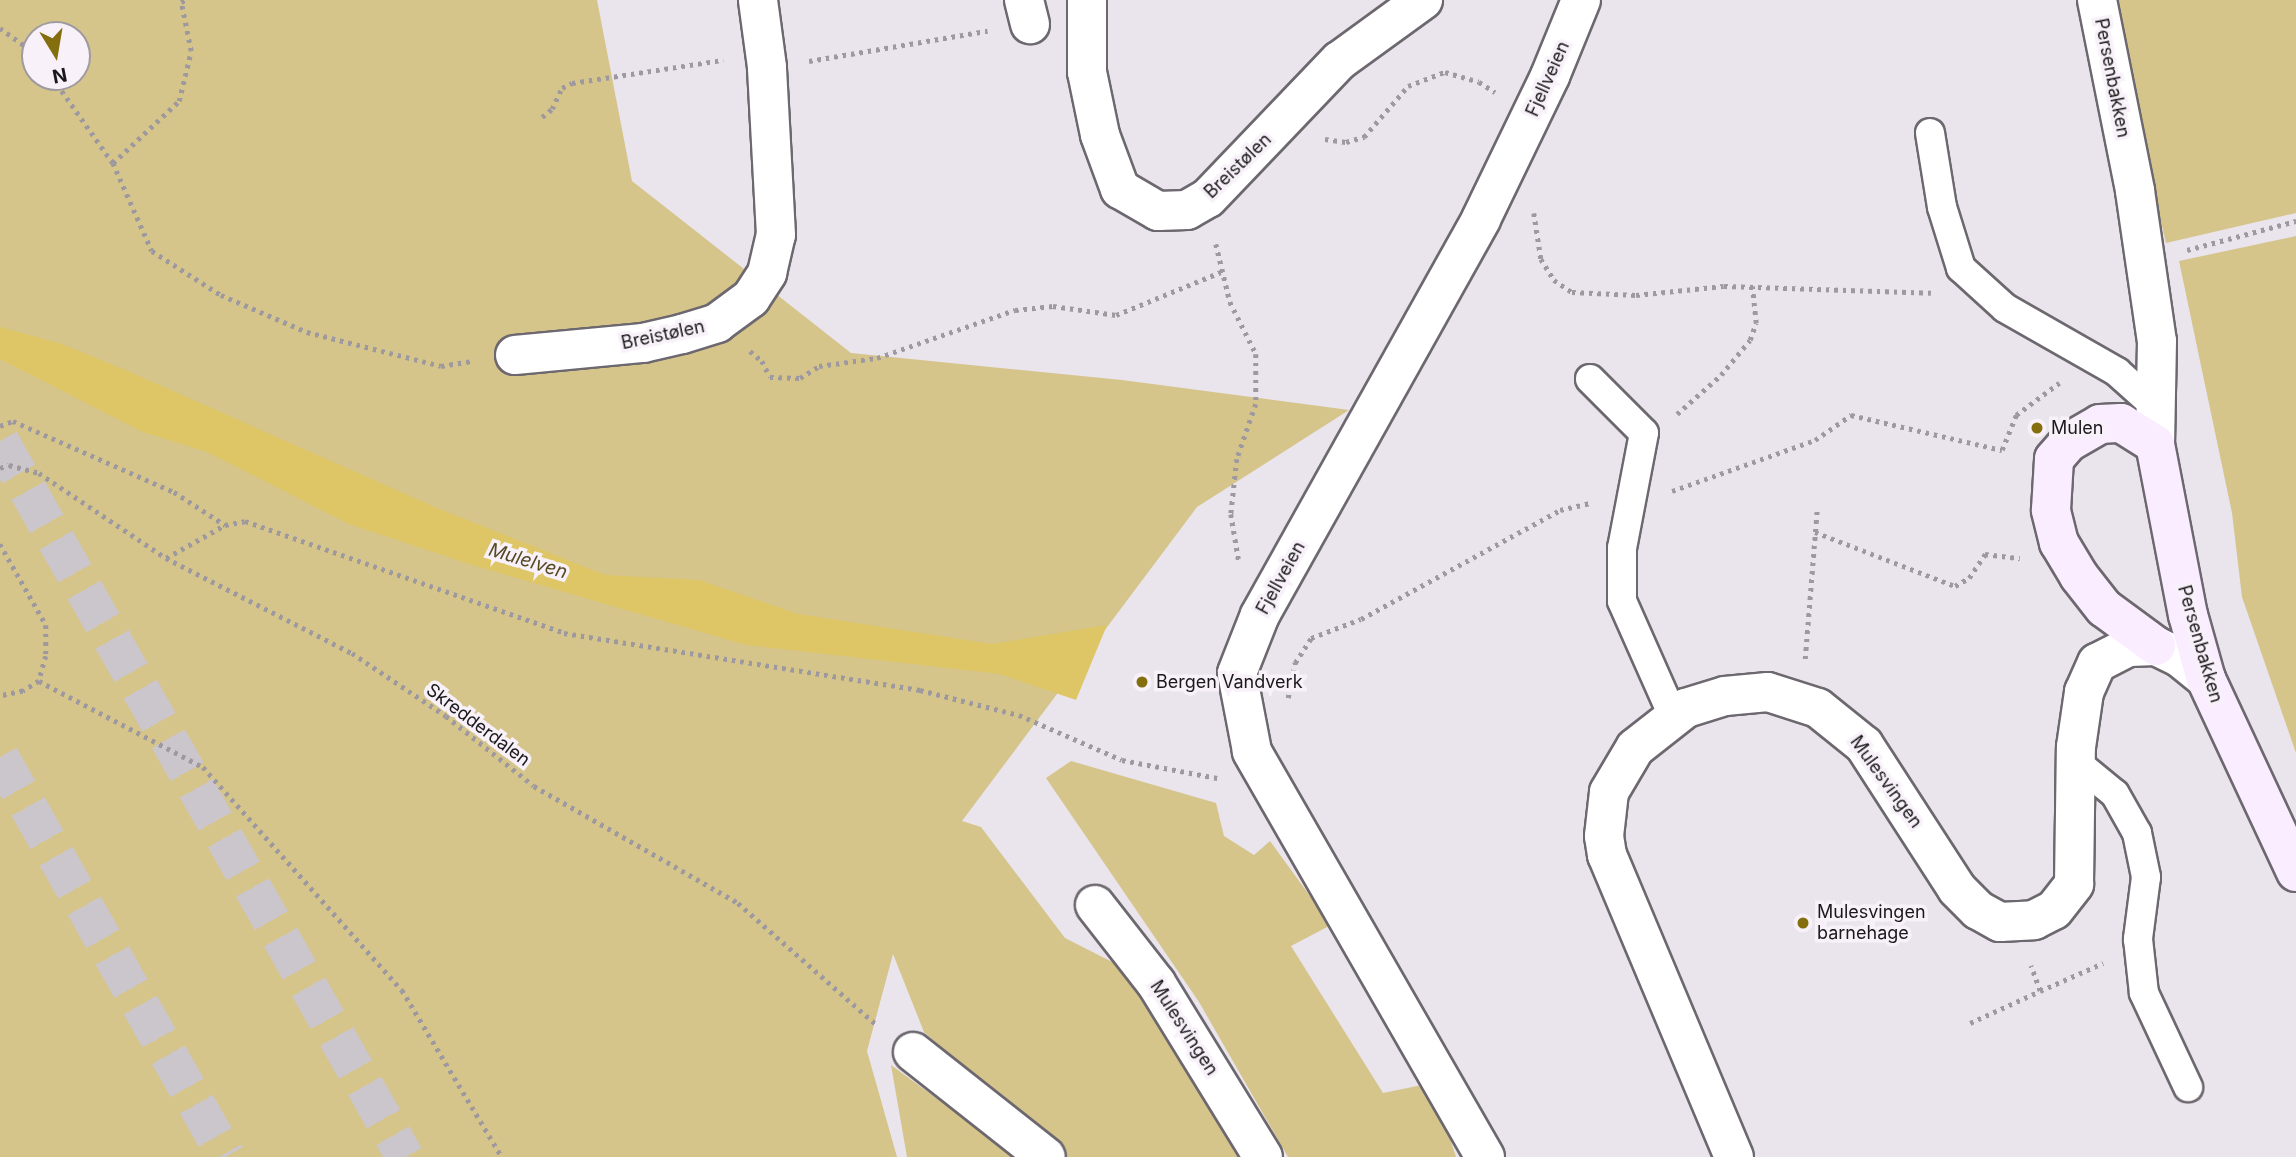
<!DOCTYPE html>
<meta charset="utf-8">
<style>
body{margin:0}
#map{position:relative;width:2296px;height:1157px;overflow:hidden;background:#eae4ec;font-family:Inter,sans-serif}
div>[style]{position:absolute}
.green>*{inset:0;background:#d5c58b}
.water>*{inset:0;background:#dec565}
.highway-tunnel>*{height:38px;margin-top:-19px;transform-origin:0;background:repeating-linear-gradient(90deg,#cbc5cc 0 38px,transparent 0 57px)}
.path>*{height:4.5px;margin-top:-2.25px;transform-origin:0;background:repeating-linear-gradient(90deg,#9e999f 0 3.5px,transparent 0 8.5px)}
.roads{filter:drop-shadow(2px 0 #6d686f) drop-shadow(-2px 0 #6d686f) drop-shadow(0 2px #6d686f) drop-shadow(0 -2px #6d686f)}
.lane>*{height:28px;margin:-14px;padding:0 14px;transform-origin:14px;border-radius:14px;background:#fff}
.street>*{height:38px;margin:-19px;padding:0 19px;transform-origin:19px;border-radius:19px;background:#fff}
.secondary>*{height:38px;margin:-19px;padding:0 19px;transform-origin:19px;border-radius:19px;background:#faedff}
.dots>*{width:19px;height:19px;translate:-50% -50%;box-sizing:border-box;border:4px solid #f8f1fa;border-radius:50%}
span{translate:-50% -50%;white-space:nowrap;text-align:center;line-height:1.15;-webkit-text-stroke:7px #f8f1fa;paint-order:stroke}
.street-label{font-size:18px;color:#1a181a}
.poi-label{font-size:18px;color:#1a181a}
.left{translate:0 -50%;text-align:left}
.water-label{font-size:19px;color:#554a22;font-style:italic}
.north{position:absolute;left:21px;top:21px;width:70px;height:70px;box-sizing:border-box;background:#f8f1fa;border:2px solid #9f9aa0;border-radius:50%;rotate:169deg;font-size:19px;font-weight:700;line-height:28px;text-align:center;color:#1a181a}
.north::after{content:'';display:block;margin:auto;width:24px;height:32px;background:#846e0d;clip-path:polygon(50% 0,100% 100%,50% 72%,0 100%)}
</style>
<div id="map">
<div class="green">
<div style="clip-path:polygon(evenodd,0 0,597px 0,632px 181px,851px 353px,1122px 380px,1349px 410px,1197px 507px,962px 821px,981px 827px,1065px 938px,1122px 967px,1191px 1065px,1245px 1157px,1065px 1157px,924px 1032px,893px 954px,867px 1051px,897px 1157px,0 1157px,0 0,35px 35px,77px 35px,77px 77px,35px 77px,35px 35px)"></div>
<div style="clip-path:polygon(2109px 0,2296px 0,2296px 213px,2166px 243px)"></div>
<div style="clip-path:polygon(2296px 236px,2296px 753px,2242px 597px,2232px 513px,2179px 261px)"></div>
<div style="clip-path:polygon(1071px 761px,1216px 803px,1224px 836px,1254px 855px,1270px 841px,1331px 925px,1291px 946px,1383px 1093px,1422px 1085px,1439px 1105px,1456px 1157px,1288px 1157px,1199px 1002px,1046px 778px)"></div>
<div style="clip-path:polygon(891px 1065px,1017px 1157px,907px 1157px)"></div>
</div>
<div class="water">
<div style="clip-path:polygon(0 327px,62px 344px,130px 372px,437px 508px,605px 575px,699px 580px,798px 614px,992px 644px,1107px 625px,1076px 700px,1000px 674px,746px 645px,472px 565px,349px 524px,207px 452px,143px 432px,0 359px)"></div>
</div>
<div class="highway-tunnel">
<div style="left:0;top:441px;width:823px;rotate:60.51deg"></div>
<div style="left:0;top:757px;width:459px;rotate:60.5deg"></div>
</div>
<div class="path">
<div style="left:0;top:28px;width:43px;rotate:35.5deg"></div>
<div style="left:809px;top:61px;width:181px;rotate:-9.6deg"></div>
<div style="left:52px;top:77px;width:105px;rotate:54.7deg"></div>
<div style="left:113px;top:163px;width:96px;rotate:66.1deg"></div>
<div style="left:152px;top:251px;width:82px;rotate:32.5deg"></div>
<div style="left:221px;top:295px;width:94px;rotate:23.3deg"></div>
<div style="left:307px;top:332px;width:138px;rotate:14.2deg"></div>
<div style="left:441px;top:366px;width:33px;rotate:-9deg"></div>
<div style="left:542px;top:117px;width:13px;rotate:-39deg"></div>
<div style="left:552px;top:109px;width:23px;rotate:-65deg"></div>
<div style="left:562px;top:88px;width:11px;rotate:-27deg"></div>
<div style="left:572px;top:83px;width:153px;rotate:-8.7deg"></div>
<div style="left:1325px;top:139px;width:21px;rotate:8deg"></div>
<div style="left:1346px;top:142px;width:19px;rotate:-16deg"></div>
<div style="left:1364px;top:137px;width:67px;rotate:-49.2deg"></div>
<div style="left:1408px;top:86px;width:40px;rotate:-21deg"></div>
<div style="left:1445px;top:72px;width:35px;rotate:16deg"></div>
<div style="left:1479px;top:82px;width:19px;rotate:32deg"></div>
<div style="left:113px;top:163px;width:91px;rotate:-43.2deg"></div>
<div style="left:179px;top:101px;width:51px;rotate:-76.5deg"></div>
<div style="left:191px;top:51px;width:50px;rotate:-101.5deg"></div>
<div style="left:181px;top:2px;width:4px;rotate:-27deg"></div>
<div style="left:1534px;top:213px;width:47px;rotate:81.3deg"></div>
<div style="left:1541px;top:259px;width:25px;rotate:58deg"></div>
<div style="left:1554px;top:280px;width:22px;rotate:34deg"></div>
<div style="left:1572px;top:292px;width:64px;rotate:2.7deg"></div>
<div style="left:1636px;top:295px;width:88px;rotate:-5.8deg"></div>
<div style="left:1724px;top:286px;width:207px;rotate:1.9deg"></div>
<div style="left:1216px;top:244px;width:60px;rotate:76.4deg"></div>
<div style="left:1230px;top:302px;width:58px;rotate:63.4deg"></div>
<div style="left:1256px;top:354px;width:50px;rotate:90deg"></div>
<div style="left:1256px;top:404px;width:58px;rotate:109.1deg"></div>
<div style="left:1237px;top:459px;width:55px;rotate:96.2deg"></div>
<div style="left:1231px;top:514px;width:49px;rotate:80.5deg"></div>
<div style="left:2187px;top:250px;width:113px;rotate:-14.9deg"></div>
<div style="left:750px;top:351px;width:16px;rotate:40deg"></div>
<div style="left:762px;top:361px;width:18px;rotate:63deg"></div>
<div style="left:770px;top:377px;width:30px;rotate:2deg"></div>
<div style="left:800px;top:378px;width:22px;rotate:-32deg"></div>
<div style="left:819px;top:366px;width:59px;rotate:-7.9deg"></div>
<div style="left:877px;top:358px;width:146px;rotate:-19.2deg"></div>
<div style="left:1015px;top:310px;width:38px;rotate:-6deg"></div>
<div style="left:1053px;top:306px;width:64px;rotate:8.1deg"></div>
<div style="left:1116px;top:315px;width:113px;rotate:-22.3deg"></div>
<div style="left:1677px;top:414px;width:59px;rotate:-41.6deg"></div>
<div style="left:1721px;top:375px;width:45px;rotate:-50.4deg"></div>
<div style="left:1750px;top:340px;width:18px;rotate:-71deg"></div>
<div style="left:1756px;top:323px;width:37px;rotate:-96deg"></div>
<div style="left:0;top:426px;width:14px;rotate:-21deg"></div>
<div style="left:13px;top:421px;width:176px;rotate:23.8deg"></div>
<div style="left:174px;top:492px;width:61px;rotate:32.9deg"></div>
<div style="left:0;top:468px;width:9px;rotate:-18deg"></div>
<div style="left:9px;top:465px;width:31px;rotate:15deg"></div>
<div style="left:39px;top:473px;width:153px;rotate:33.8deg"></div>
<div style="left:166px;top:558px;width:209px;rotate:27.1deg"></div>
<div style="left:352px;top:653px;width:113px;rotate:33.8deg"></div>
<div style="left:446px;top:716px;width:112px;rotate:38.5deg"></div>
<div style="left:534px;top:786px;width:235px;rotate:29.8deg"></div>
<div style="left:738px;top:903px;width:186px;rotate:41.3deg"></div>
<div style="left:1672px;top:491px;width:152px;rotate:-19.6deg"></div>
<div style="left:1815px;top:440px;width:44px;rotate:-34.8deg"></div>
<div style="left:1851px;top:415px;width:155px;rotate:13.1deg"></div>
<div style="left:2002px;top:450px;width:38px;rotate:-68deg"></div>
<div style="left:2016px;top:415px;width:54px;rotate:-36.7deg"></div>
<div style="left:1815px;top:532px;width:150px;rotate:21.1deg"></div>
<div style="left:1955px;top:586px;width:16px;rotate:-30deg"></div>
<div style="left:1969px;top:578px;width:29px;rotate:-56deg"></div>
<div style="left:1985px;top:554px;width:35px;rotate:7deg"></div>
<div style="left:0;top:544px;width:93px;rotate:60.4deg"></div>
<div style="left:46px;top:625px;width:31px;rotate:90deg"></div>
<div style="left:46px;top:656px;width:26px;rotate:106deg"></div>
<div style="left:39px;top:681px;width:19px;rotate:148deg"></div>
<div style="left:23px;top:691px;width:24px;rotate:168deg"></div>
<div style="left:166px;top:558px;width:68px;rotate:-29.2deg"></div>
<div style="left:225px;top:525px;width:20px;rotate:-11deg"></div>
<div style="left:245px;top:521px;width:338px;rotate:19.3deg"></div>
<div style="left:564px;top:633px;width:361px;rotate:9.1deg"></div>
<div style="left:920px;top:690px;width:102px;rotate:14.2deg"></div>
<div style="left:1019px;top:715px;width:112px;rotate:23.6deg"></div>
<div style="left:1122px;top:760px;width:97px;rotate:10.7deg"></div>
<div style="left:1805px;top:659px;width:148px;rotate:-85.4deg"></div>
<div style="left:39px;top:681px;width:185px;rotate:27.7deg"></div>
<div style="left:203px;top:767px;width:299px;rotate:48.3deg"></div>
<div style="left:402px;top:990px;width:195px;rotate:59.1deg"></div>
<div style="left:1288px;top:698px;width:36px;rotate:-79deg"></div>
<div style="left:1295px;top:663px;width:30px;rotate:-57deg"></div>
<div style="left:1311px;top:638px;width:53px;rotate:-20.8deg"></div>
<div style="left:1361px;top:619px;width:227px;rotate:-28.7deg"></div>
<div style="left:1560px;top:510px;width:32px;rotate:-13deg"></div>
<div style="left:2040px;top:991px;width:69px;rotate:-24deg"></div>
<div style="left:1970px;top:1023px;width:77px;rotate:-24.6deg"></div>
<div style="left:2040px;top:991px;width:27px;rotate:-110deg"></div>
</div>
<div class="roads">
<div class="lane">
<div style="left:1930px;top:133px;width:75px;rotate:80.8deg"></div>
<div style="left:1942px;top:207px;width:64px;rotate:72.7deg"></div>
<div style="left:1961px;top:268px;width:59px;rotate:42.3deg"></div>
<div style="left:2005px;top:308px;width:129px;rotate:29.7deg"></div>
<div style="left:2117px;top:372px;width:51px;rotate:41.8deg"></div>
<div style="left:1590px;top:379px;width:76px;rotate:45deg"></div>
<div style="left:1644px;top:433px;width:117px;rotate:100.8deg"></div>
<div style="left:1622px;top:548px;width:53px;rotate:90deg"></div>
<div style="left:1622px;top:601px;width:126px;rotate:66.1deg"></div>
<div style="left:2076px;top:762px;width:50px;rotate:39.4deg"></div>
<div style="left:2115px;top:794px;width:45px;rotate:60.6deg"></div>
<div style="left:2137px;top:833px;width:45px;rotate:78.4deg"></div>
<div style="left:2146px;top:877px;width:63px;rotate:97.4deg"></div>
<div style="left:2138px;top:939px;width:54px;rotate:83.7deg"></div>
<div style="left:2144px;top:993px;width:104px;rotate:64.9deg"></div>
</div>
<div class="street">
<div style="left:1024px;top:0;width:25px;rotate:76deg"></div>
<div style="left:1087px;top:0;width:72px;rotate:90deg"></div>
<div style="left:1087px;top:72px;width:64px;rotate:78.3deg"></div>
<div style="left:1100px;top:135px;width:58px;rotate:69.7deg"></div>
<div style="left:1120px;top:189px;width:44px;rotate:30.1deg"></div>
<div style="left:1158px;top:211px;width:29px;rotate:-2deg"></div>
<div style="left:1187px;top:210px;width:24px;rotate:-30deg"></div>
<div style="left:1208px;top:198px;width:190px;rotate:-46.3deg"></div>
<div style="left:1339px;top:61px;width:104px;rotate:-36deg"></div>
<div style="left:2097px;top:0;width:195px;rotate:78.7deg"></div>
<div style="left:2135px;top:191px;width:152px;rotate:81.7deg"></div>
<div style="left:2157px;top:341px;width:103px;rotate:91.1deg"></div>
<div style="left:515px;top:355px;width:129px;rotate:-5.4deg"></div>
<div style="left:643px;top:343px;width:40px;rotate:-13deg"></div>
<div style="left:682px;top:334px;width:37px;rotate:-17deg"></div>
<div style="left:717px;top:323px;width:42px;rotate:-36.3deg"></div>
<div style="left:751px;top:298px;width:30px;rotate:-57deg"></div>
<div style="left:767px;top:273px;width:39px;rotate:-77deg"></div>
<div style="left:776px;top:235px;width:168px;rotate:-93.1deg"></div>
<div style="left:767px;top:67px;width:68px;rotate:-97.7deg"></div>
<div style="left:1095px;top:905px;width:99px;rotate:52deg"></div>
<div style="left:1156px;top:983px;width:204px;rotate:58.4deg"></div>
<div style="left:913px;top:1052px;width:169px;rotate:38.3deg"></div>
<div style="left:1485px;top:1157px;width:468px;rotate:-119.9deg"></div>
<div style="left:1252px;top:751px;width:79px;rotate:-100.9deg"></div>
<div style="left:1237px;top:673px;width:62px;rotate:-68.4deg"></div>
<div style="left:1260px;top:615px;width:453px;rotate:-60.8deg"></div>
<div style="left:1481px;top:219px;width:159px;rotate:-64.2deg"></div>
<div style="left:1550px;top:76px;width:82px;rotate:-67.8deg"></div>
<div style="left:1734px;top:1157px;width:328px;rotate:-112.8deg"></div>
<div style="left:1607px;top:855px;width:19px;rotate:-99deg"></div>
<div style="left:1604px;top:836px;width:44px;rotate:-83.5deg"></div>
<div style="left:1609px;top:792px;width:51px;rotate:-59.4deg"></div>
<div style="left:1635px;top:748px;width:65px;rotate:-38.1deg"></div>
<div style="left:1686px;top:708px;width:41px;rotate:-17.1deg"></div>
<div style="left:1725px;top:696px;width:43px;rotate:-5.3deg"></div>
<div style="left:1768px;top:692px;width:52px;rotate:17.7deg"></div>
<div style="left:1818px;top:708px;width:59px;rotate:38.8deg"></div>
<div style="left:1864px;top:745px;width:171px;rotate:57.1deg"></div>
<div style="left:1957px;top:889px;width:30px;rotate:45deg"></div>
<div style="left:1978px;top:910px;width:25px;rotate:29deg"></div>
<div style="left:2000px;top:922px;width:34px;rotate:-3deg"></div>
<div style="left:2034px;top:920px;width:22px;rotate:-27deg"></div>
<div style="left:2054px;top:910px;width:33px;rotate:-52deg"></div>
<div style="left:2074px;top:884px;width:137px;rotate:-89.2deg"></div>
<div style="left:2076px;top:747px;width:56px;rotate:-81.7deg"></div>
<div style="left:2084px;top:692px;width:32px;rotate:-66deg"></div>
<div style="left:2097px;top:663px;width:36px;rotate:-27deg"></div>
<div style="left:2129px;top:647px;width:27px;rotate:-2deg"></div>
<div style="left:2156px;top:646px;width:25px;rotate:26deg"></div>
<div style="left:2179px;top:657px;width:35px;rotate:39deg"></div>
</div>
<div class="secondary">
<div style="left:2156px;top:646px;width:64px;rotate:-143.8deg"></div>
<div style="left:2104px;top:608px;width:41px;rotate:-128deg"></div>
<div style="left:2079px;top:576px;width:39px;rotate:-121deg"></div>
<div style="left:2059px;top:543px;width:34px;rotate:-104deg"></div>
<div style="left:2051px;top:510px;width:51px;rotate:-86.6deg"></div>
<div style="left:2054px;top:459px;width:23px;rotate:-49deg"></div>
<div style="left:2069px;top:442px;width:36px;rotate:-30deg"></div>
<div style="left:2100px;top:424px;width:21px;rotate:-3deg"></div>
<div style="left:2121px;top:423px;width:40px;rotate:32deg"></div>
<div style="left:2155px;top:444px;width:174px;rotate:79.1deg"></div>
<div style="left:2188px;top:615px;width:66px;rotate:74.3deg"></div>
<div style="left:2206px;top:679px;width:213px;rotate:65deg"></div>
</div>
</div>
<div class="dots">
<div style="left:2037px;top:428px;background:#846e0d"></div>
<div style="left:1142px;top:682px;background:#846e0d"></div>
<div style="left:1803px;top:923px;background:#846e0d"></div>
</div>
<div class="street-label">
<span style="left:2112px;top:78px;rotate:79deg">Persenbakken</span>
<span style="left:1548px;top:79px;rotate:-66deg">Fjellveien</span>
<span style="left:1238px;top:166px;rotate:-44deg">Breistølen</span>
<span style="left:663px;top:335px;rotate:-12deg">Breistølen</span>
<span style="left:1281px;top:578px;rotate:-61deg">Fjellveien</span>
<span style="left:2200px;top:644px;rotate:74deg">Persenbakken</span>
<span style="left:478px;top:725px;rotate:37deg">Skredderdalen</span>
<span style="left:1886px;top:782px;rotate:54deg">Mulesvingen</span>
<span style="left:1184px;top:1028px;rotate:57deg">Mulesvingen</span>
</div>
<div class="poi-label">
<span class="left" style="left:2051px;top:428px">Mulen</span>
<span class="left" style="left:1156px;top:682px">Bergen Vandverk</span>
<span class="left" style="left:1817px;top:923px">Mulesvingen<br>barnehage</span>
</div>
<div class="water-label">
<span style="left:528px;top:561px;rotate:17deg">Mulelven</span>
</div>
<div class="north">N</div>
</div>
